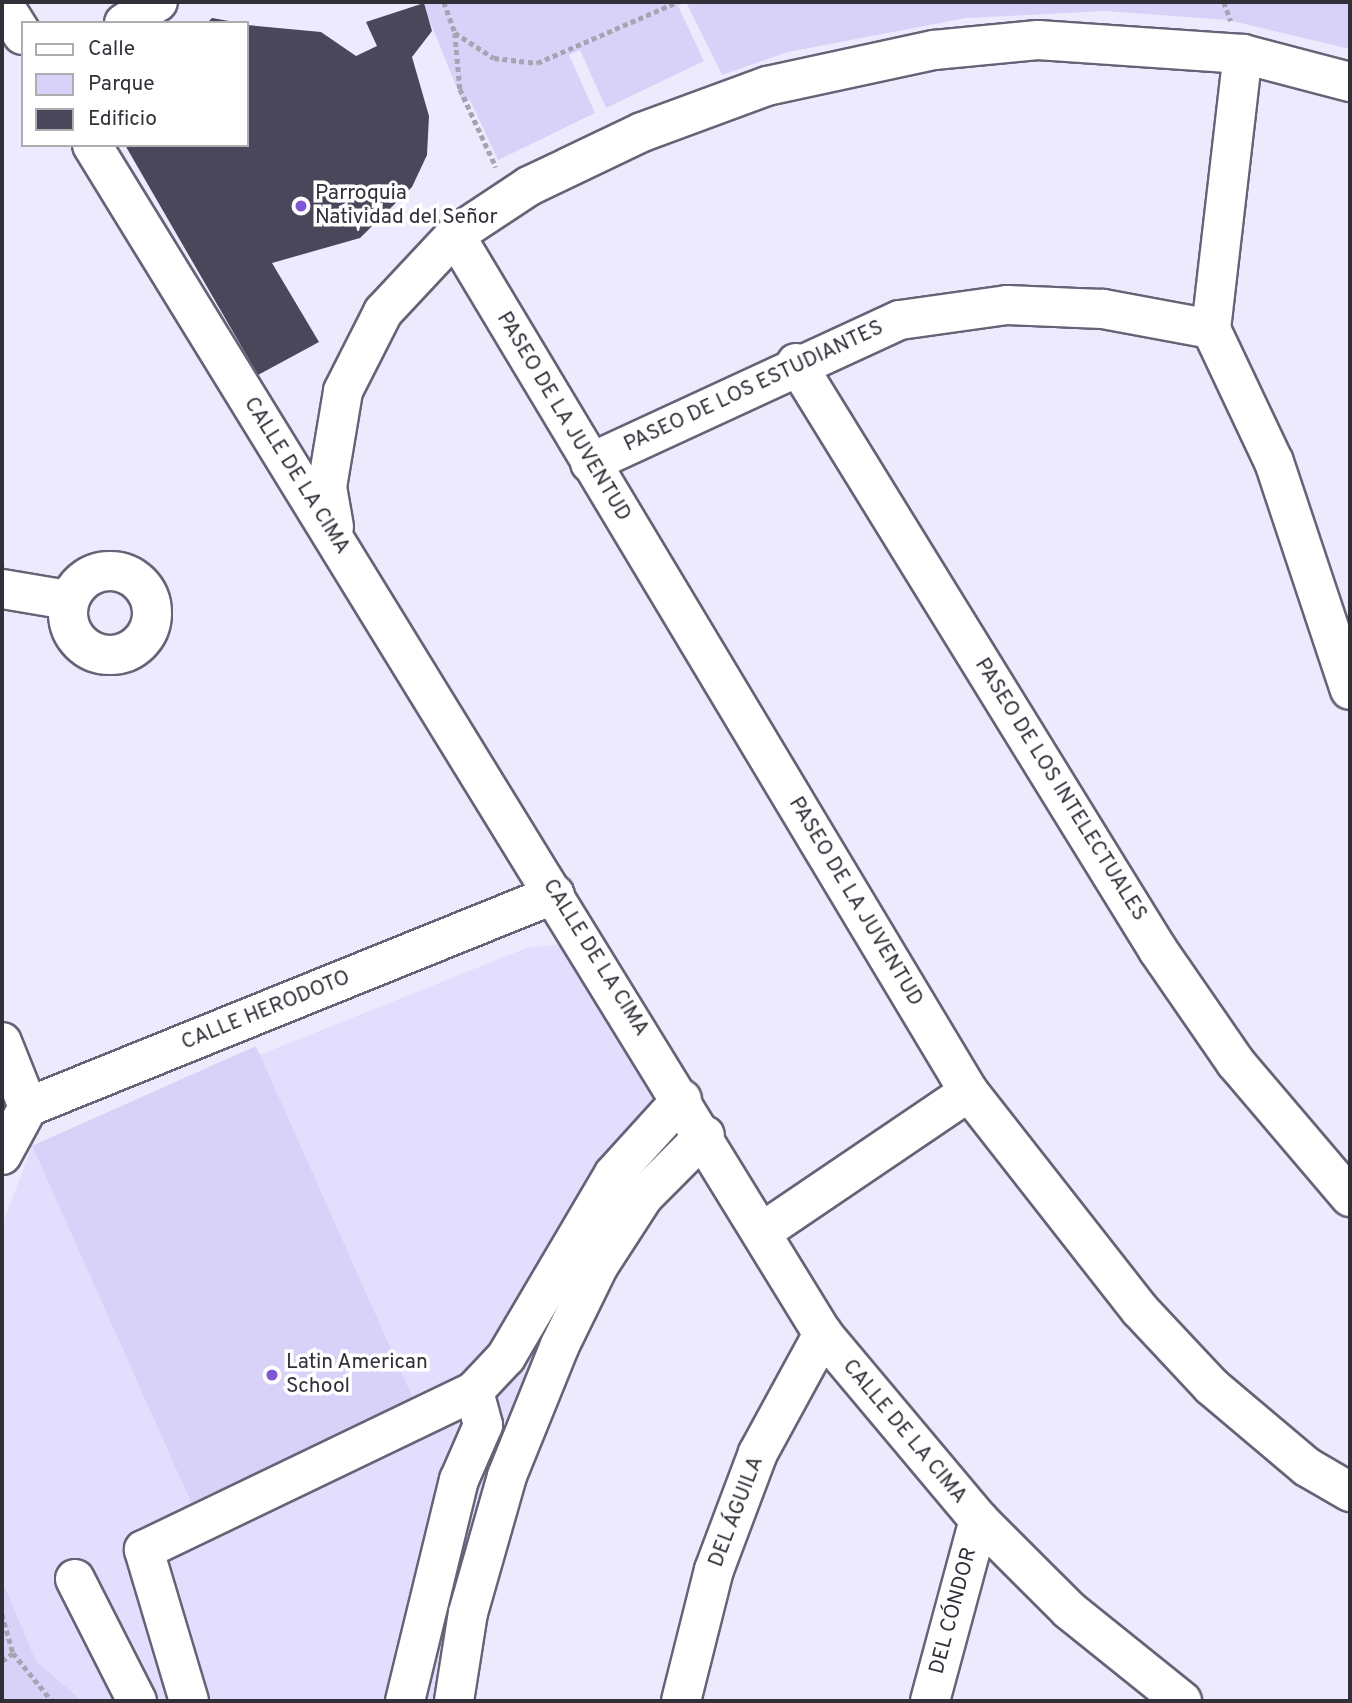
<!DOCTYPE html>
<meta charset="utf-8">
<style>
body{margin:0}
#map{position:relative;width:1352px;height:1703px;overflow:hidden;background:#edeafd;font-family:Overpass,sans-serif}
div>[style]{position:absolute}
.built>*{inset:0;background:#e4defe}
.green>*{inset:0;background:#d9d2f8;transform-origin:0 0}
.building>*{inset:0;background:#4b475b}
.path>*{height:4.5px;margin-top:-2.25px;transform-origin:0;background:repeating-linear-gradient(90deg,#a6a3b3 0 5px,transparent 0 8.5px)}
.roads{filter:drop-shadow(2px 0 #666377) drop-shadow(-2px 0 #666377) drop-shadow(0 2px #666377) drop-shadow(0 -2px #666377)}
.minor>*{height:38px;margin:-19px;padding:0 19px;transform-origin:19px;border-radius:19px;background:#fff}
.minor>.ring{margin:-19px;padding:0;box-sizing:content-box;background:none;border:38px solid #fff;border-radius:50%}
.dots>*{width:19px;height:19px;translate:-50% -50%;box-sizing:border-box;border:4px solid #fff;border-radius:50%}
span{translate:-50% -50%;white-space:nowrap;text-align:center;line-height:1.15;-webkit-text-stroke:7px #fff;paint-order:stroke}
.poi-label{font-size:21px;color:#312f38}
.left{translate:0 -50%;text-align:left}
.street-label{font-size:21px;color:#312f38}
.frame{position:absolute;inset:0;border:4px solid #312f38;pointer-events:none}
.legend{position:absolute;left:21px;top:21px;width:228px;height:126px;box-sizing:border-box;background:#fff;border:2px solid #adacaf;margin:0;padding:9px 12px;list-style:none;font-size:21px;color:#312f38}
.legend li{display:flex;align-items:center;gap:14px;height:35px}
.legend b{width:35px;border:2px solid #adacaf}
</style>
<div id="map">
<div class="built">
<div style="clip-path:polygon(582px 943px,700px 1137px,575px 1283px,449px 1701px,82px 1701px,36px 1661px,2px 1579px,2px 1226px,32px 1146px,529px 947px)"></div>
</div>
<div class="green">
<div style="clip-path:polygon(422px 2px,685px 2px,678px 6px,704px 61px,606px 108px,580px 50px,569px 55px,595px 113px,498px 160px,470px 100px,463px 103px)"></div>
<div style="clip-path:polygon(686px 2px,1350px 2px,1350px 49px,1228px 20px,1105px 11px,966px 18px,788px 52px,722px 75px)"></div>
<div style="left:256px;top:1046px;width:391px;height:245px;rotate:66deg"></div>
<div style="clip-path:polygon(2px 1580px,36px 1661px,82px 1701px,2px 1701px)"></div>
</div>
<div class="building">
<div style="clip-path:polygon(424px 3px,432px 31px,412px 57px,429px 116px,427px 155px,412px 187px,360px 238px,272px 263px,319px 342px,258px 375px,125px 145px,247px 145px,247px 25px,321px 32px,356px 56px,377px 46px,366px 22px)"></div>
<div style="clip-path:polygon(212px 18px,229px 21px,229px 23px,207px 23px)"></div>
</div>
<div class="path">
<div style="left:444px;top:2px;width:33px;rotate:70deg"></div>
<div style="left:455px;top:33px;width:46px;rotate:32.7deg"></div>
<div style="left:494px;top:58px;width:43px;rotate:6.6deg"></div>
<div style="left:537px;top:63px;width:153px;rotate:-23.5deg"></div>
<div style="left:1224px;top:2px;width:20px;rotate:70deg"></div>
<div style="left:455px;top:33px;width:56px;rotate:84.9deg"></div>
<div style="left:460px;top:89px;width:86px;rotate:65.2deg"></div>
<div style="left:2px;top:1614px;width:41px;rotate:74.2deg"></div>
<div style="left:2px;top:1661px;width:14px;rotate:-36deg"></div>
<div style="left:13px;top:1653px;width:62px;rotate:50.9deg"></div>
</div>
<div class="roads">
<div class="minor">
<div style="left:2px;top:2px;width:39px;rotate:58deg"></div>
<div style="left:124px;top:23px;width:40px;rotate:-32deg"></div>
<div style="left:92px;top:145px;width:1396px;rotate:58.42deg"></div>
<div style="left:823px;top:1334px;width:243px;rotate:50deg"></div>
<div style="left:979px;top:1520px;width:127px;rotate:45deg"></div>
<div style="left:1069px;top:1610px;width:145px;rotate:38.8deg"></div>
<div style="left:455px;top:235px;width:999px;rotate:59.05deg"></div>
<div style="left:969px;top:1092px;width:277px;rotate:51.9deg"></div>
<div style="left:1140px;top:1310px;width:104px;rotate:46.9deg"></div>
<div style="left:1211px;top:1386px;width:126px;rotate:40.2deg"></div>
<div style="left:1307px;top:1467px;width:50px;rotate:30.2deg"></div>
<div style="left:1211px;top:329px;width:147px;rotate:64.7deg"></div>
<div style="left:1274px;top:462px;width:240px;rotate:71.6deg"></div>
<div style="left:1211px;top:329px;width:277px;rotate:-83.4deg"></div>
<div style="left:796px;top:363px;width:690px;rotate:58.34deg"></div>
<div style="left:1158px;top:950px;width:137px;rotate:55.4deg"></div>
<div style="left:1236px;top:1063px;width:176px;rotate:49.6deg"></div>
<div style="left:590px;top:463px;width:341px;rotate:-24.8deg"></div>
<div style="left:900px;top:320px;width:108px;rotate:-8deg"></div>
<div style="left:1007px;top:305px;width:96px;rotate:2.4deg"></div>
<div style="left:1103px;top:309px;width:110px;rotate:10.5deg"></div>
<div style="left:334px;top:527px;width:41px;rotate:-99.9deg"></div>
<div style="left:327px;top:487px;width:97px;rotate:-80.5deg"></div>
<div style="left:343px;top:391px;width:89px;rotate:-63.1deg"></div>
<div style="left:383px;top:312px;width:105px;rotate:-46.9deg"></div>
<div style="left:455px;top:235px;width:89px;rotate:-33.5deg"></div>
<div style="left:529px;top:186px;width:125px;rotate:-25.5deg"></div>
<div style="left:642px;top:132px;width:133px;rotate:-20.2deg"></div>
<div style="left:767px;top:86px;width:171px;rotate:-12.2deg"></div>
<div style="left:934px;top:50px;width:104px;rotate:-5.5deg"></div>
<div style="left:1038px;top:40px;width:205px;rotate:3.9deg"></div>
<div style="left:1243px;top:54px;width:111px;rotate:14.7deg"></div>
<div class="ring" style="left:68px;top:571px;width:46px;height:46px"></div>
<div style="left:2px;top:589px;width:67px;rotate:9.5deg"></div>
<div style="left:2px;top:1042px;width:70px;rotate:68.2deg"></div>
<div style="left:2px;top:1155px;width:55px;rotate:-61.6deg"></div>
<div style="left:28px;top:1107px;width:568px;rotate:-22.01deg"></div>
<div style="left:762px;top:1232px;width:250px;rotate:-34.1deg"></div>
<div style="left:75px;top:1579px;width:137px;rotate:63.1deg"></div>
<div style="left:189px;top:1701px;width:158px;rotate:-106.6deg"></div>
<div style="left:144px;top:1550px;width:366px;rotate:-25.7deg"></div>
<div style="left:474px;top:1391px;width:47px;rotate:-46.7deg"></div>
<div style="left:506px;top:1357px;width:212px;rotate:-59.5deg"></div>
<div style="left:614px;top:1174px;width:101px;rotate:-47.8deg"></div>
<div style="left:405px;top:1701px;width:228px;rotate:-76.3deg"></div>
<div style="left:459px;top:1480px;width:60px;rotate:-66.4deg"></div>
<div style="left:483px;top:1425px;width:35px;rotate:-105deg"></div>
<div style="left:454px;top:1701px;width:89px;rotate:-81deg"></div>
<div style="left:468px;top:1613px;width:142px;rotate:-74.1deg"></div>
<div style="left:507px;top:1476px;width:141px;rotate:-68deg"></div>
<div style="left:560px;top:1345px;width:87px;rotate:-64deg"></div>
<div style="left:598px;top:1267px;width:85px;rotate:-57.1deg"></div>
<div style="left:644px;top:1196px;width:86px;rotate:-45deg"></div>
<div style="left:681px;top:1701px;width:135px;rotate:-75.9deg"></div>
<div style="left:714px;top:1570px;width:125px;rotate:-69.4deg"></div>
<div style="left:758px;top:1453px;width:136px;rotate:-61.4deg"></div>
<div style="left:930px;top:1701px;width:188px;rotate:-74.9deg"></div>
</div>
</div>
<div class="dots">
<div style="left:301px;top:206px;background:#7d58d2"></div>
<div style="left:272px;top:1375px;background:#7d58d2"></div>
</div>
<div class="poi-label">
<span class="left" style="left:315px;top:206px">Parroquia<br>Natividad del Señor</span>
<span class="left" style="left:286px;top:1375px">Latin American<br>School</span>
</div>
<div class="street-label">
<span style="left:754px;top:387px;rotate:-25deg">PASEO DE LOS ESTUDIANTES</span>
<span style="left:563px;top:417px;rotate:59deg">PASEO DE LA JUVENTUD</span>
<span style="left:296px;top:476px;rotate:58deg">CALLE DE LA CIMA</span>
<span style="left:1060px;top:790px;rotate:58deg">PASEO DE LOS INTELECTUALES</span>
<span style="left:855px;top:902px;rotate:59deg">PASEO DE LA JUVENTUD</span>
<span style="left:595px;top:958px;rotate:58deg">CALLE DE LA CIMA</span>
<span style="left:266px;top:1011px;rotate:-22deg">CALLE HERODOTO</span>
<span style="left:904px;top:1432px;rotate:50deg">CALLE DE LA CIMA</span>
<span style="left:737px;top:1512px;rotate:-69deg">DEL ÁGUILA</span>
<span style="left:954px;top:1611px;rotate:-75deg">DEL CÓNDOR</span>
</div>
<div class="frame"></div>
<ul class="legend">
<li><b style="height:9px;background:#fff"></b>Calle</li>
<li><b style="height:19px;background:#d9d2f8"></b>Parque</li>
<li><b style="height:19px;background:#4b475b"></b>Edificio</li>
</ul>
</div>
